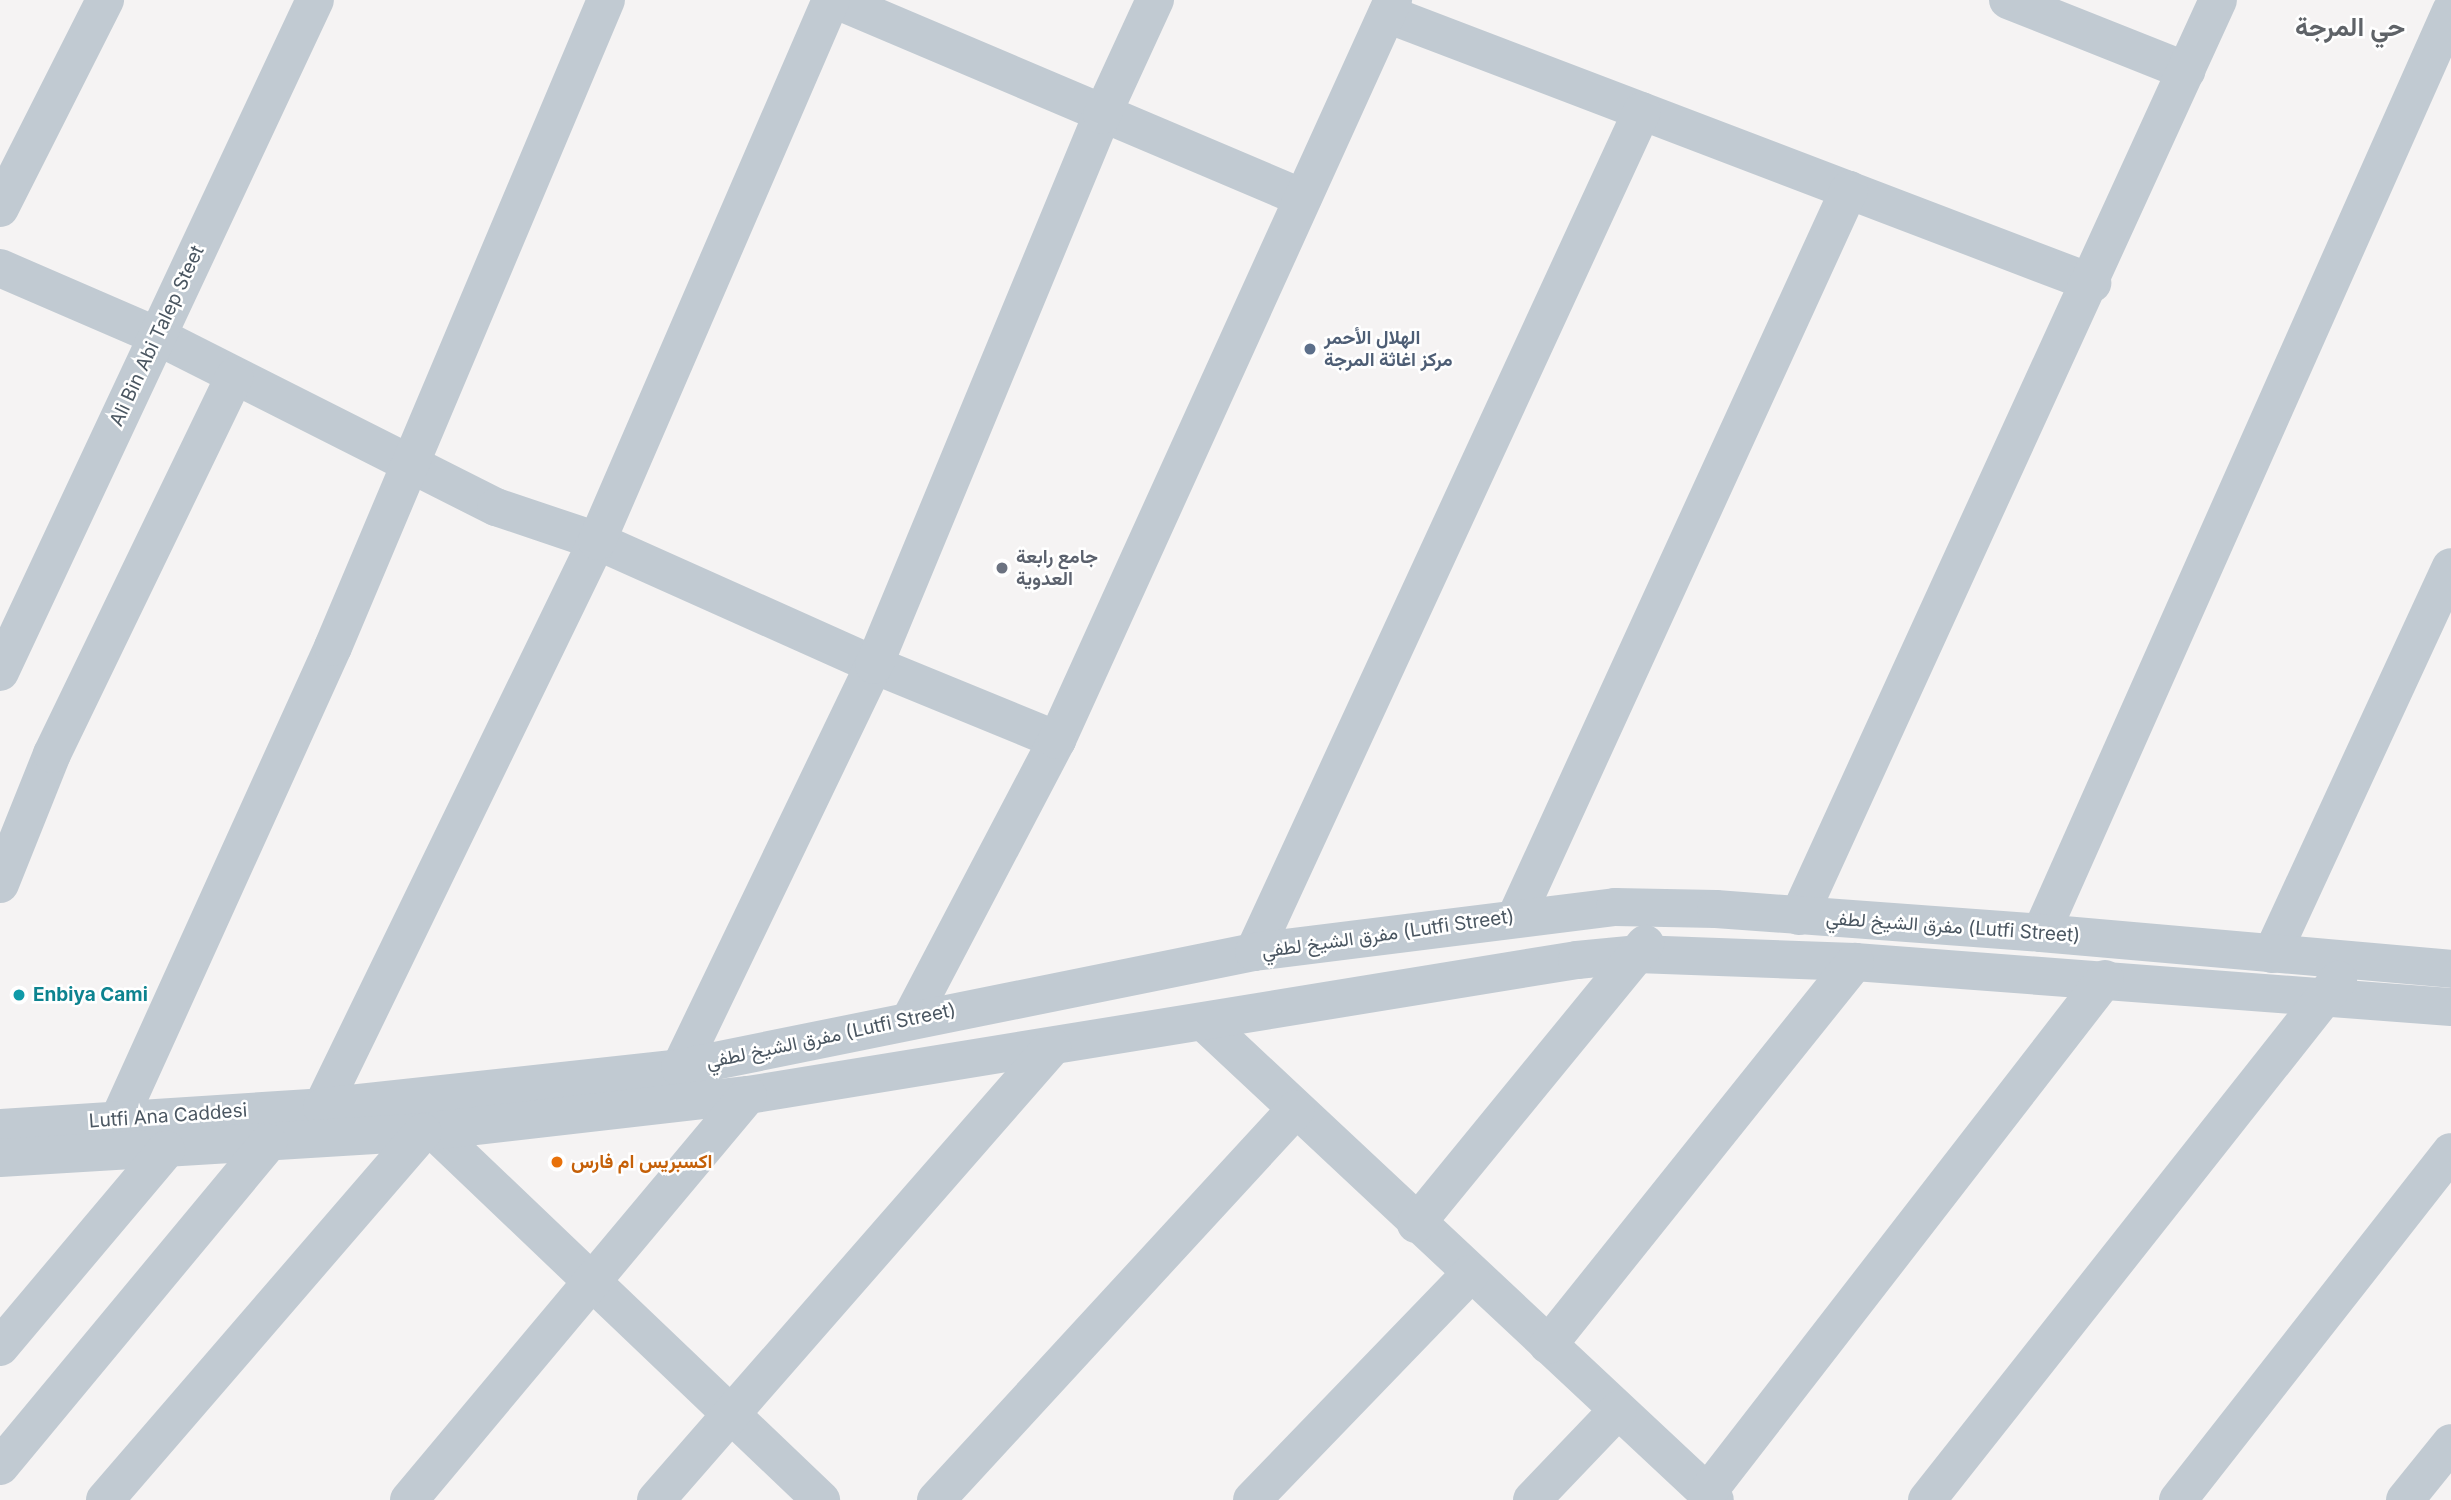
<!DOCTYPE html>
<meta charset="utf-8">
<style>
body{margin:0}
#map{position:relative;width:2451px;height:1500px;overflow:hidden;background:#f5f3f3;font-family:Inter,Vazirmatn,sans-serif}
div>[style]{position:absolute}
.minor>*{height:38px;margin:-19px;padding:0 19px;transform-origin:19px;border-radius:19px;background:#c1cad2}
.dots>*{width:19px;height:19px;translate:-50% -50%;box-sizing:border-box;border:4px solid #fff;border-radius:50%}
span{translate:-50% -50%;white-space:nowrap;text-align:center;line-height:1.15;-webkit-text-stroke:5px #fff;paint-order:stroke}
.street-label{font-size:19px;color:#4a5661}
.service-label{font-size:19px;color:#4e5e75;font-weight:700}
.left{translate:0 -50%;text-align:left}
.worship-label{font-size:19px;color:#5b616d;font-weight:700}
.culture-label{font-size:19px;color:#0d838f;font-weight:700}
.food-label{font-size:19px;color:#c56008;font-weight:700}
.district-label{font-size:26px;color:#5f6368;font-weight:700}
</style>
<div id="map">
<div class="minor">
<div style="left:836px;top:0;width:507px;rotate:22.98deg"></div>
<div style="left:2008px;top:0;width:192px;rotate:21.7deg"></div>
<div style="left:1387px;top:14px;width:755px;rotate:20.88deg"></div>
<div style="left:0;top:208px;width:233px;rotate:-63.2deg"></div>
<div style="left:0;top:268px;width:171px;rotate:23.4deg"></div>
<div style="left:157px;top:336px;width:380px;rotate:26.8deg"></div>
<div style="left:496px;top:507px;width:107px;rotate:18.6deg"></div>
<div style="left:597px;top:541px;width:303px;rotate:24.1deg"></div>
<div style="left:874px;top:665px;width:198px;rotate:22.3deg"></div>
<div style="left:0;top:672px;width:742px;rotate:-64.89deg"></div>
<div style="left:0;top:884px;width:140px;rotate:-68.2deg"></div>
<div style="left:52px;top:754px;width:419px;rotate:-64.2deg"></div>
<div style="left:1799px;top:916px;width:1007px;rotate:-65.42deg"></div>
<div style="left:1516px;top:917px;width:800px;rotate:-65.39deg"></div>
<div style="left:2041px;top:933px;width:1009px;rotate:-66.03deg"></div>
<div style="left:1254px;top:952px;width:926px;rotate:-65.23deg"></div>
<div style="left:2272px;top:954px;width:426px;rotate:-65.2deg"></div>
<div style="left:911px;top:1018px;width:314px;rotate:-62.3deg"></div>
<div style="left:1057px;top:740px;width:813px;rotate:-65.58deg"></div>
<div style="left:1205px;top:1023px;width:698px;rotate:43.09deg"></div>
<div style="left:680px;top:1068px;width:447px;rotate:-64.3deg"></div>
<div style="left:874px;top:665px;width:595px;rotate:-67.48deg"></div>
<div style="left:1102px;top:115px;width:127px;rotate:-65.3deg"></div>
<div style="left:322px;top:1107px;width:629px;rotate:-64.09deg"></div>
<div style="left:597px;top:541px;width:589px;rotate:-66.61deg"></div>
<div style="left:119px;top:1119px;width:518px;rotate:-65.61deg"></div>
<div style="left:333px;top:647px;width:702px;rotate:-67.12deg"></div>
<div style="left:0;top:1128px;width:323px;rotate:-3.7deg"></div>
<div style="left:322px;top:1107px;width:360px;rotate:-6.2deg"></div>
<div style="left:680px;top:1068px;width:586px;rotate:-11.43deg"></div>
<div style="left:1254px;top:952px;width:364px;rotate:-7.1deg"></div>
<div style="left:1615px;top:907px;width:101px;rotate:1.1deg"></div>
<div style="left:1716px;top:909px;width:326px;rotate:4.2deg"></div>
<div style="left:2041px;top:933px;width:412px;rotate:5deg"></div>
<div style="left:434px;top:1131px;width:535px;rotate:43.64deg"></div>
<div style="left:0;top:1158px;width:424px;rotate:-3.5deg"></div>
<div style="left:423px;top:1132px;width:327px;rotate:-6.5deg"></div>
<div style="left:748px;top:1095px;width:840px;rotate:-9.25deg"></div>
<div style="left:1577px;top:960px;width:60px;rotate:-5.7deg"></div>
<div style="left:1637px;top:954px;width:218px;rotate:2.1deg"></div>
<div style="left:1855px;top:962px;width:598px;rotate:4.32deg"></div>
<div style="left:1416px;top:1224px;width:362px;rotate:-50.7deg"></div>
<div style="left:1548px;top:1345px;width:491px;rotate:-51.3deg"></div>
<div style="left:0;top:1347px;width:258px;rotate:-49.9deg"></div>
<div style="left:0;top:1466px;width:420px;rotate:-50.3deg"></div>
<div style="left:1707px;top:1493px;width:650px;rotate:-52.25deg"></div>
<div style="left:105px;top:1500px;width:486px;rotate:-49.2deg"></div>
<div style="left:409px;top:1500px;width:528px;rotate:-50.07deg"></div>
<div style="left:656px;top:1500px;width:602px;rotate:-48.84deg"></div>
<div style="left:936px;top:1500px;width:531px;rotate:-47.36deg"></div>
<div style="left:1252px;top:1500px;width:314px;rotate:-46deg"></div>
<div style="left:1532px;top:1500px;width:124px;rotate:-46.3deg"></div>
<div style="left:1927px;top:1500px;width:663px;rotate:-51.68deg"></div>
<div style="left:2178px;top:1500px;width:442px;rotate:-51.9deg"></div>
<div style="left:2405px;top:1500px;width:73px;rotate:-51.1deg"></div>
</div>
<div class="dots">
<div style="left:1310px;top:349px;background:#5c6f8a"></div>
<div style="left:1002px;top:568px;background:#6b7280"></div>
<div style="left:19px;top:995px;background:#0f9aa8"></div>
<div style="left:557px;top:1162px;background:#e8710a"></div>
</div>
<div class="street-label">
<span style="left:157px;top:336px;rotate:-65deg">Ali Bin Abi Talep Steet</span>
<span style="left:1953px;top:927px;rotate:4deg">مفرق الشيخ لطفي (Lutfi Street)</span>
<span style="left:1388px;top:934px;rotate:-8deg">مفرق الشيخ لطفي (Lutfi Street)</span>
<span style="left:831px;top:1036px;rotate:-12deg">مفرق الشيخ لطفي (Lutfi Street)</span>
<span style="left:168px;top:1116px;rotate:-4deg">Lutfi Ana Caddesi</span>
</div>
<div class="service-label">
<span class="left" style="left:1324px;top:349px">الهلال الأحمر<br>مركز اغاثة المرجة</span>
</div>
<div class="worship-label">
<span class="left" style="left:1016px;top:568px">جامع رابعة<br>العدوية</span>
</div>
<div class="culture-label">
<span class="left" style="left:33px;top:995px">Enbiya Cami</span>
</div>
<div class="food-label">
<span class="left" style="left:571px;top:1162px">اكسبريس ام فارس</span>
</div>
<div class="district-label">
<span style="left:2350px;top:27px">حي المرجة</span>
</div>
</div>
